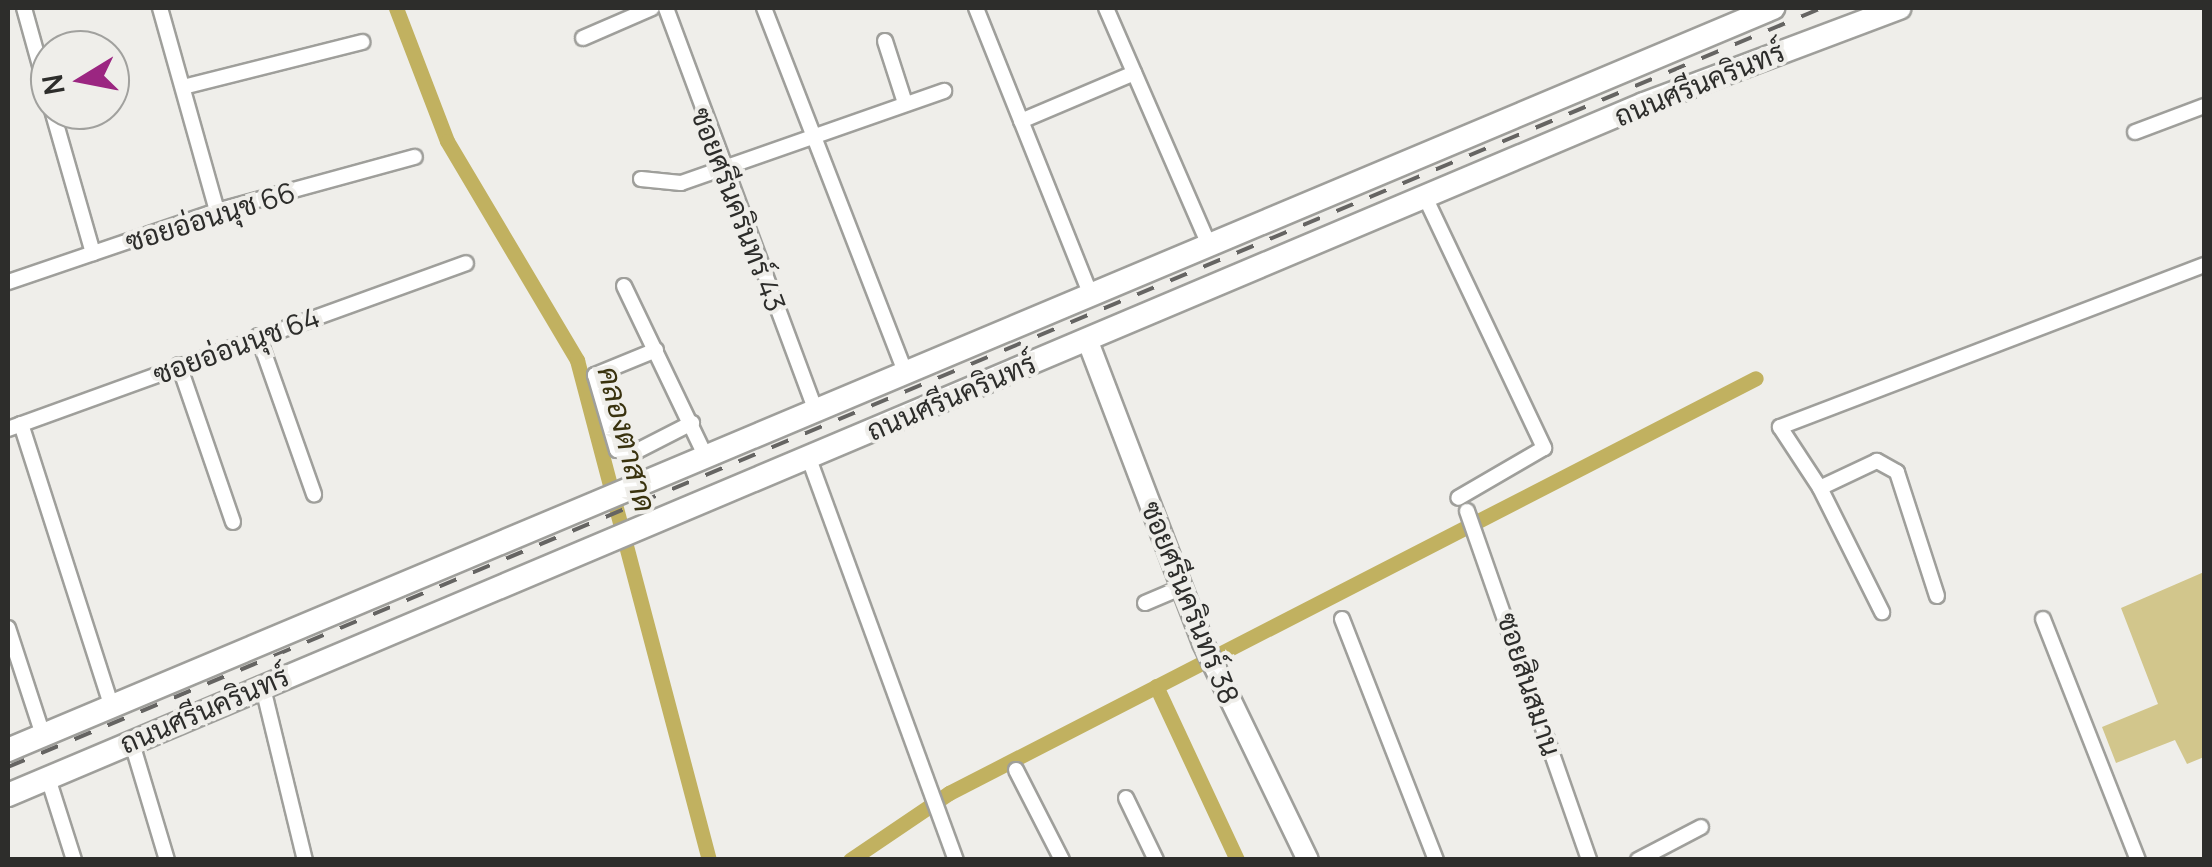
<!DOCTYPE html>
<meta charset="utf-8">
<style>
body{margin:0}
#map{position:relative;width:2212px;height:867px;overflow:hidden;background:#efeeea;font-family:Manrope,Sarabun,sans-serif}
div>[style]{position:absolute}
.green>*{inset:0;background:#d2c68c}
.canal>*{height:15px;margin:-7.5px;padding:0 7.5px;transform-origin:7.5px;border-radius:7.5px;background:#c1b160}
.roads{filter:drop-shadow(2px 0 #9f9f9b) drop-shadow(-2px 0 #9f9f9b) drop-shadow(0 2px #9f9f9b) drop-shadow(0 -2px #9f9f9b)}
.street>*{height:14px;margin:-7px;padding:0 7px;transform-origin:7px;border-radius:7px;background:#fff}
.secondary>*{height:20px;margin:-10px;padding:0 10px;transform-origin:10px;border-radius:10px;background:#fff}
.primary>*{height:22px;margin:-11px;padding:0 11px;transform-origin:11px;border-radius:11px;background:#fff}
.rail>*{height:4px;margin-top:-2px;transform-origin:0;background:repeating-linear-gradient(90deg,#656462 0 18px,transparent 0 36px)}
span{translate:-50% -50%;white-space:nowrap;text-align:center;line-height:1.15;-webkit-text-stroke:8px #efeeea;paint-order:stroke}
.street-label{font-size:28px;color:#2d2d2b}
.water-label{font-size:30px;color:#39320e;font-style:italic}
.frame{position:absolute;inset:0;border:10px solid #2d2d2b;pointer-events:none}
.north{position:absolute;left:30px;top:30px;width:100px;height:100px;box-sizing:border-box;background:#efeeea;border:2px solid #a1a19e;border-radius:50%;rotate:260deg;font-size:28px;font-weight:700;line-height:40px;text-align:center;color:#2d2d2b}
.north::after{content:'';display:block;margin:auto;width:35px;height:45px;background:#9b2681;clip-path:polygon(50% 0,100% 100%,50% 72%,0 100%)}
</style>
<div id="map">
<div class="green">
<div style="clip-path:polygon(2204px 572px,2204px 757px,2187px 764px,2175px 740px,2116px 763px,2102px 727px,2158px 704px,2121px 608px)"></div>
</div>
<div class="canal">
<div style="left:396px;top:8px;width:142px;rotate:69deg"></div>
<div style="left:447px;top:141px;width:255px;rotate:59.3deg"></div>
<div style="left:577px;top:360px;width:517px;rotate:75.21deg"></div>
<div style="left:1156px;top:686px;width:192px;rotate:65deg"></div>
<div style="left:850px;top:860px;width:120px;rotate:-34.1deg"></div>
<div style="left:949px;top:793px;width:907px;rotate:-27.21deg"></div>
</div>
<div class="roads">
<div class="street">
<div style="left:24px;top:8px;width:98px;rotate:74.5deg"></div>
<div style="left:160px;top:8px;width:211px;rotate:74.3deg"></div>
<div style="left:666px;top:8px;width:428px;rotate:69.6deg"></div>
<div style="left:764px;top:8px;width:390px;rotate:68.8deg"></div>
<div style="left:976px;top:8px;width:309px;rotate:68.2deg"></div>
<div style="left:1106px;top:8px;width:258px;rotate:66.5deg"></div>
<div style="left:583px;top:38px;width:75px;rotate:-23.5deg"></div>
<div style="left:885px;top:41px;width:65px;rotate:72.1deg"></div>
<div style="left:183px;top:87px;width:185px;rotate:-14.1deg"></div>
<div style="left:52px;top:110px;width:149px;rotate:74deg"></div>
<div style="left:1021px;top:121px;width:123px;rotate:-23deg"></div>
<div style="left:2135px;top:132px;width:74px;rotate:-20.6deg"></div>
<div style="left:641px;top:179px;width:40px;rotate:5.7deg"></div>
<div style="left:681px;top:183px;width:279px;rotate:-19.3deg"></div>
<div style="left:1425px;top:197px;width:278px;rotate:64.6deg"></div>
<div style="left:1544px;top:448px;width:99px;rotate:149.8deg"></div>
<div style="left:8px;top:282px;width:221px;rotate:-18.8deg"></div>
<div style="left:217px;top:211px;width:205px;rotate:-15.3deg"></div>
<div style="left:624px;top:286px;width:187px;rotate:64.4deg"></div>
<div style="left:258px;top:336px;width:168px;rotate:70.5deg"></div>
<div style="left:656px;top:350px;width:66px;rotate:157.7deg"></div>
<div style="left:595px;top:375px;width:78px;rotate:73.7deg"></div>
<div style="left:617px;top:450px;width:20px;rotate:3deg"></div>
<div style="left:637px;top:451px;width:62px;rotate:-27deg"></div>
<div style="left:179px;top:365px;width:166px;rotate:71deg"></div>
<div style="left:21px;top:424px;width:297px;rotate:72.2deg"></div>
<div style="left:8px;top:429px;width:487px;rotate:-19.9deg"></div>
<div style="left:808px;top:456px;width:430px;rotate:69.9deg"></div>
<div style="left:1820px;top:488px;width:139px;rotate:63.4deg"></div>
<div style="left:1467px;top:511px;width:370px;rotate:70.7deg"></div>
<div style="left:1937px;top:596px;width:130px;rotate:-107.9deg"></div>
<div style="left:1897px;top:472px;width:23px;rotate:-151deg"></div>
<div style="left:1877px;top:461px;width:63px;rotate:154.7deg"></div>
<div style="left:1820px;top:488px;width:73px;rotate:-123.3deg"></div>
<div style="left:1780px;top:427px;width:454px;rotate:-20.9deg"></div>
<div style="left:1145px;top:603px;width:39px;rotate:-23deg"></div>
<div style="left:1342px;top:619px;width:259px;rotate:68.7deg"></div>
<div style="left:2043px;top:619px;width:259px;rotate:68.5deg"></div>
<div style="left:8px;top:628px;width:113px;rotate:71.9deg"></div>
<div style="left:262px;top:684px;width:181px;rotate:76.3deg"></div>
<div style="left:131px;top:740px;width:125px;rotate:73.3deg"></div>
<div style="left:1016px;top:770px;width:101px;rotate:62.9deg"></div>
<div style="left:48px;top:778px;width:86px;rotate:72.4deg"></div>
<div style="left:1126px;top:798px;width:69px;rotate:64.2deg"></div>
<div style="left:1638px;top:860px;width:71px;rotate:-27.6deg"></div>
</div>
<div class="secondary">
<div style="left:1087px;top:339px;width:325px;rotate:69.1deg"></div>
<div style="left:1203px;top:643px;width:241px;rotate:64.2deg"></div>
</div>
<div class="primary">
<div style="left:8px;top:750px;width:1915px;rotate:-22.8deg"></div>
<div style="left:8px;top:795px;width:1776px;rotate:-22.9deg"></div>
<div style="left:1644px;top:104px;width:273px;rotate:-20.6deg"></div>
</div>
</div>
<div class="rail">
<div style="left:8px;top:767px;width:1966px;rotate:-22.71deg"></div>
</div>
<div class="street-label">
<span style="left:1699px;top:83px;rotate:-22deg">ถนนศรีนครินทร์</span>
<span style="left:739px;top:209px;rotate:69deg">ซอยศรีนครินทร์ 43</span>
<span style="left:210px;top:216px;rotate:-17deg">ซอยอ่อนนุช 66</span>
<span style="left:236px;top:345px;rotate:-20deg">ซอยอ่อนนุช 64</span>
<span style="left:951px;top:396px;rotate:-23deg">ถนนศรีนครินทร์</span>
<span style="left:1191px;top:602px;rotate:68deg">ซอยศรีนครินทร์ 38</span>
<span style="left:1530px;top:684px;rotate:72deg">ซอยสินสมาน</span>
<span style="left:204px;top:709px;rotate:-23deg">ถนนศรีนครินทร์</span>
</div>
<div class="water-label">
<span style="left:627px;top:439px;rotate:75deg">คลองตาสาด</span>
</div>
<div class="frame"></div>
<div class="north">N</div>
</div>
